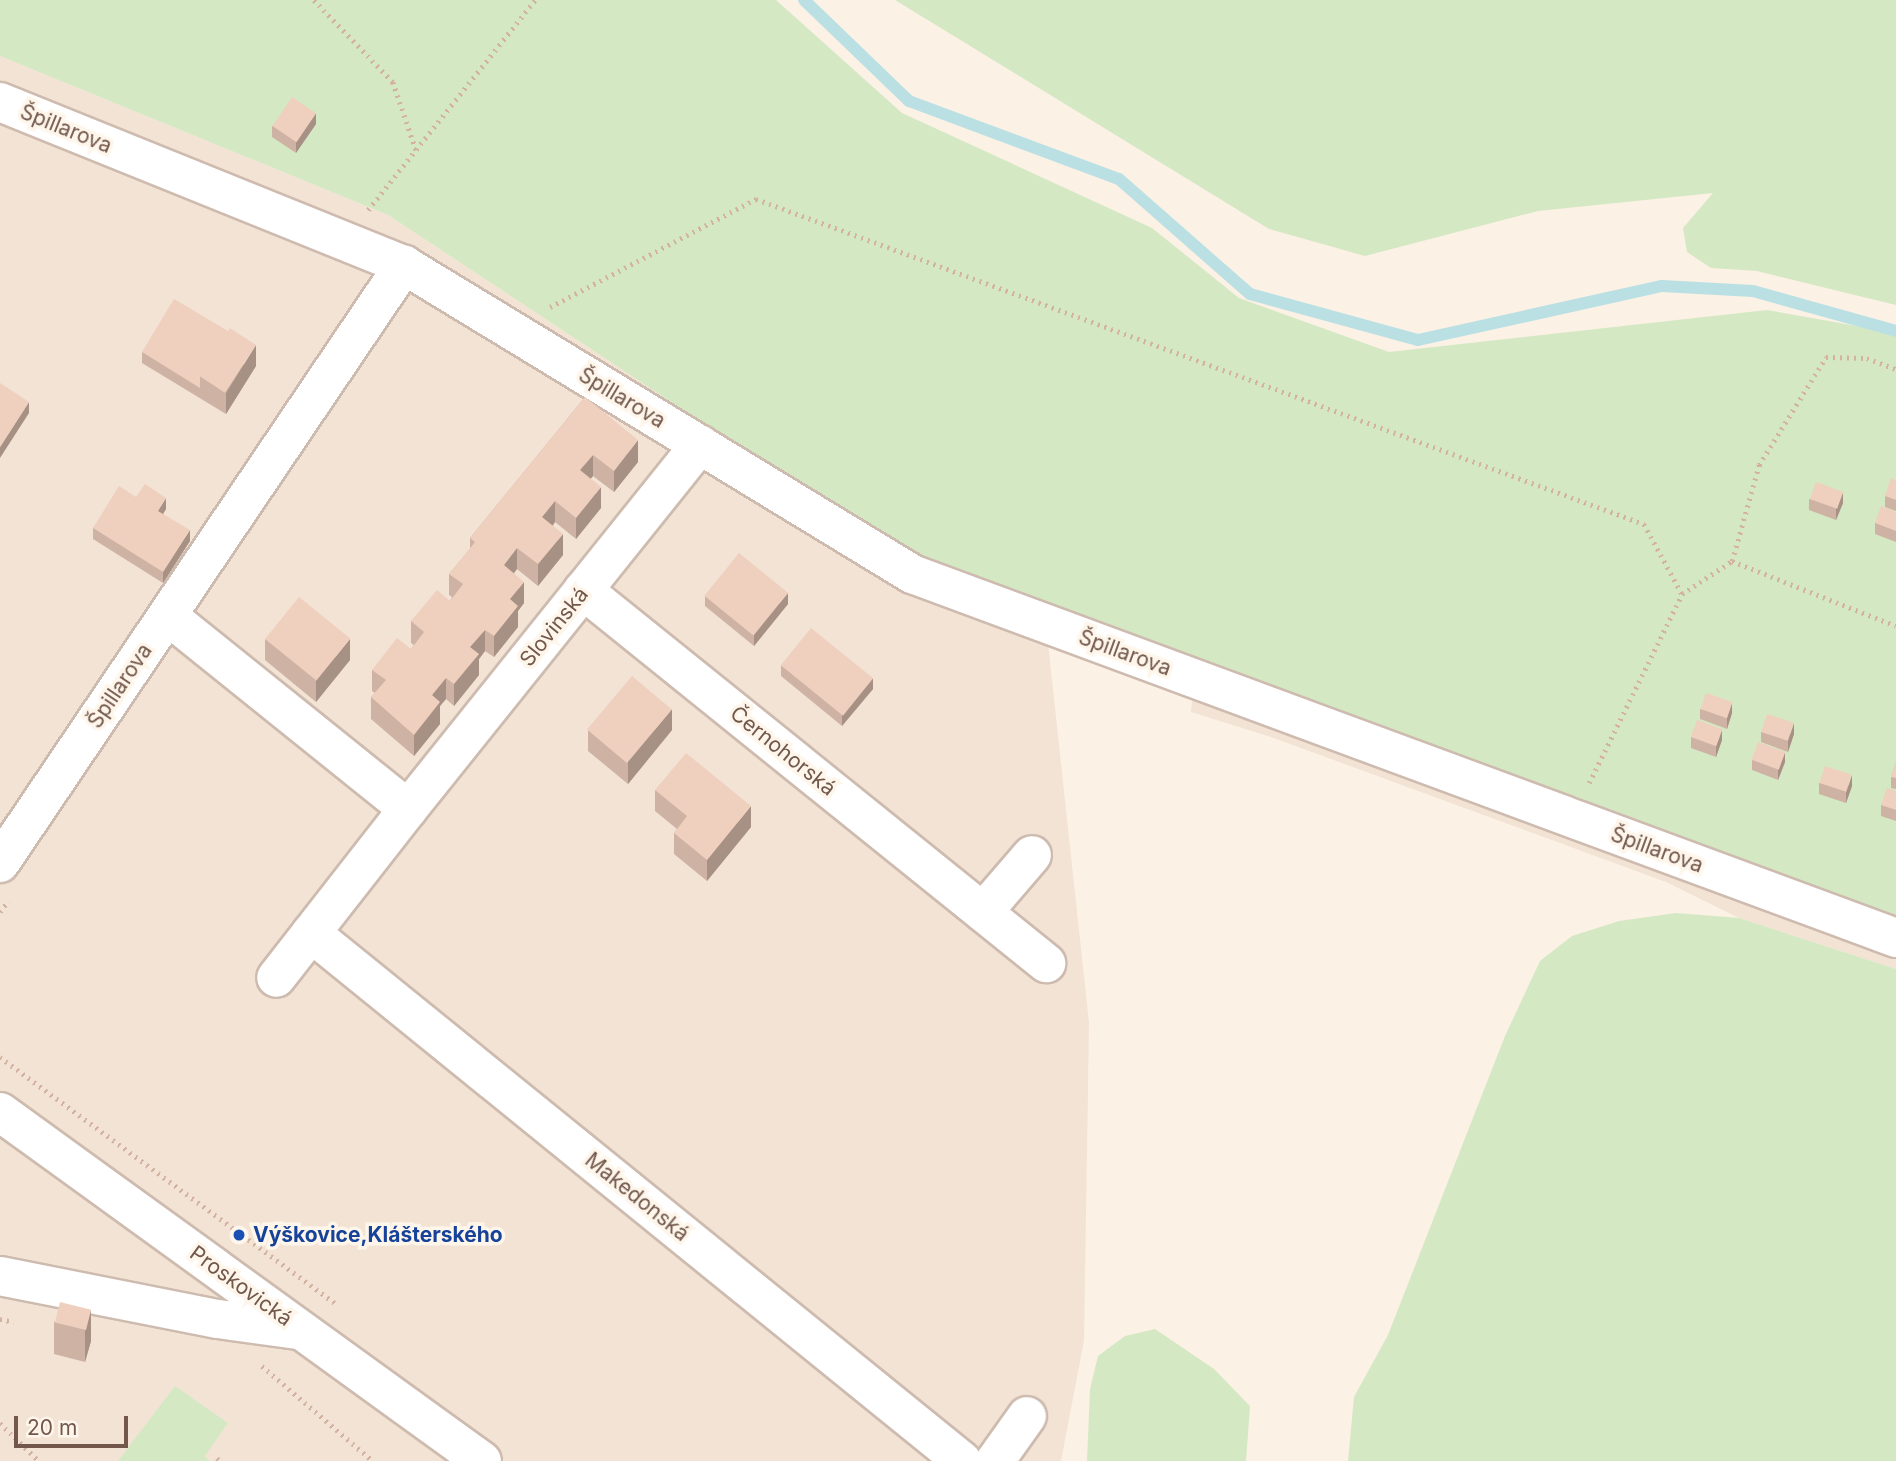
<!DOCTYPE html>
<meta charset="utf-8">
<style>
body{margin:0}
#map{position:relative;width:1896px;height:1461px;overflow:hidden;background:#fbf1e5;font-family:Inter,sans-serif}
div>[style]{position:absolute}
.residential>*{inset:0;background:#f2e3d4}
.green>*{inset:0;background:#d5e8c4}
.stream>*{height:12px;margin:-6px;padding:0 6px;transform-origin:6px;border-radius:6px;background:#bae0e4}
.path>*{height:4.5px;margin-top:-2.25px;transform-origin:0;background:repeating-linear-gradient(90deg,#d4b2a1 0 2px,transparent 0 7px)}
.roads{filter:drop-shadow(2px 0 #cebbaf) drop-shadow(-2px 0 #cebbaf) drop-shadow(0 2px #cebbaf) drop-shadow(0 -2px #cebbaf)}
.minor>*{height:38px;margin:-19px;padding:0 19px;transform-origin:19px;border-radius:19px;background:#fff}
.wall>*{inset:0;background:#ceb2a3}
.shaded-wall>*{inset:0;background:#a79185}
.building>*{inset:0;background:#efcfbe;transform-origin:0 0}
.dots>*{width:19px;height:19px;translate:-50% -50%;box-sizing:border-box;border:4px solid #fef6eb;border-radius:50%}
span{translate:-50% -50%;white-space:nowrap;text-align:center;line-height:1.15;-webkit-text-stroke:7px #fef6eb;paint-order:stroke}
.street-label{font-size:21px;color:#73574b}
.transit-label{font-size:21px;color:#164399;font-weight:700}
.left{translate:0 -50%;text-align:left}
.scale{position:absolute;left:14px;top:1416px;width:114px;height:32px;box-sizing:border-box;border:4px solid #73574b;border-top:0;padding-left:9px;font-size:21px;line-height:24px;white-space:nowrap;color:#73574b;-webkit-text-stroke:5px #fef6eb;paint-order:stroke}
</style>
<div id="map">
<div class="residential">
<div style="clip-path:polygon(0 56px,388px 215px,894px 549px,1044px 606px,1089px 1023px,1084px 1340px,1061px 1461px,0 1461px)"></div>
<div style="clip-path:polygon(1196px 664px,1896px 919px,1896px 969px,1739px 918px,1666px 882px,1271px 737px,1191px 712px)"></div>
</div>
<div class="green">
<div style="clip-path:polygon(0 0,776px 0,902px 113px,1152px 228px,1239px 298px,1389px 352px,1767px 310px,1896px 333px,1896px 919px,894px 549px,388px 215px,0 56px)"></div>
<div style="clip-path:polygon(895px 0,1896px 0,1896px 305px,1757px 271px,1711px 268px,1687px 252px,1683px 228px,1713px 193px,1538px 211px,1365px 256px,1269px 229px)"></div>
<div style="clip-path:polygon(1676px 913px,1739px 918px,1896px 969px,1896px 1461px,1348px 1461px,1354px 1397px,1388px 1335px,1505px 1036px,1540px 961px,1572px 936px,1619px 921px)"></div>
<div style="clip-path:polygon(1155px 1329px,1214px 1369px,1250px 1406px,1246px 1461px,1087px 1461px,1090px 1389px,1098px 1356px,1125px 1336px)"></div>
<div style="clip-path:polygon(175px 1386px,228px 1423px,205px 1456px,210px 1461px,118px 1461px)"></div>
</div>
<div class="stream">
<div style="left:804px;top:0;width:146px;rotate:43.9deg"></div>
<div style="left:909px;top:101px;width:224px;rotate:20.4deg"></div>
<div style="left:1119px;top:179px;width:174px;rotate:41.3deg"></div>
<div style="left:1250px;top:294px;width:174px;rotate:15.3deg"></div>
<div style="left:1418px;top:340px;width:250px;rotate:-12.5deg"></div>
<div style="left:1662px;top:286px;width:91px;rotate:3.1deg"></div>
<div style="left:1753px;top:291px;width:148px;rotate:15.6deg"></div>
</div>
<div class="path">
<div style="left:314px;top:0;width:114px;rotate:46.1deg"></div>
<div style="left:393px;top:82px;width:72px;rotate:71.3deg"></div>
<div style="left:368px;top:210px;width:268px;rotate:-51.5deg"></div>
<div style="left:550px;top:307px;width:233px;rotate:-27.7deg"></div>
<div style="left:756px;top:199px;width:946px;rotate:20.1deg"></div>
<div style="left:1644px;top:524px;width:80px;rotate:61.5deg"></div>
<div style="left:1732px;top:561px;width:176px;rotate:21.6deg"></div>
<div style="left:1589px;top:783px;width:211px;rotate:-63.8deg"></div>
<div style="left:1682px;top:594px;width:60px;rotate:-33.4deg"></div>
<div style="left:1732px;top:561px;width:100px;rotate:-74.3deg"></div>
<div style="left:1759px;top:465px;width:127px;rotate:-58.2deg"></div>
<div style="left:1826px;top:357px;width:41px;rotate:1.4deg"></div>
<div style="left:1867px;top:358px;width:31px;rotate:21deg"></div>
<div style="left:0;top:912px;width:14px;rotate:-54deg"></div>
<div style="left:0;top:1057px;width:419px;rotate:36.3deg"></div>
<div style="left:0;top:1319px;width:14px;rotate:12deg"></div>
<div style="left:262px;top:1366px;width:146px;rotate:40.6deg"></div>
<div style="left:0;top:1423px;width:54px;rotate:44.3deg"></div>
<div style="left:217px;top:1458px;width:4px;rotate:45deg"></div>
</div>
<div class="roads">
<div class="minor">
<div style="left:0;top:102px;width:436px;rotate:22deg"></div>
<div style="left:404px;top:265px;width:595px;rotate:31.31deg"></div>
<div style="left:912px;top:574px;width:1049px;rotate:20.3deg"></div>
<div style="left:583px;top:590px;width:595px;rotate:38.86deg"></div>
<div style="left:168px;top:616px;width:308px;rotate:38.8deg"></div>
<div style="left:408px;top:809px;width:214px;rotate:128deg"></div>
<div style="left:408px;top:809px;width:467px;rotate:-51.3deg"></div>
<div style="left:0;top:863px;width:722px;rotate:-55.96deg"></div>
<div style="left:983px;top:912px;width:75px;rotate:-49.3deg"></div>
<div style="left:311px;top:933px;width:838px;rotate:39.04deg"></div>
<div style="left:0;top:1112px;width:595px;rotate:35.91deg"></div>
<div style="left:0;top:1276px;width:222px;rotate:11.2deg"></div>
<div style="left:218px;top:1319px;width:80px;rotate:7.9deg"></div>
<div style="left:995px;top:1461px;width:55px;rotate:-54.6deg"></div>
</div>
</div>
<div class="wall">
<div style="clip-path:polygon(316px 124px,296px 153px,272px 137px,272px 126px)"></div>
<div style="clip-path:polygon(142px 352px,256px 366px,226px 414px,142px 363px)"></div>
<div style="clip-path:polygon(585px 397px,638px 462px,614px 492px,593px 476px,590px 479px,601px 508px,576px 539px,555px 522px,553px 526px,563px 555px,538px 586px,517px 569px,514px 573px,524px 603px,518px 611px,518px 627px,494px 657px,485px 651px,479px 659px,479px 675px,454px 706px,446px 699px,440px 706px,440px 724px,414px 756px,371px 719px,371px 697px,375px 693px,372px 691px,372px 670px,411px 649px,414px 645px,411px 643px,411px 621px,450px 601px,452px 597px,449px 595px,449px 574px,470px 549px,470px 538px)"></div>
<div style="clip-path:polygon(1896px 480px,1896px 511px,1885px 507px,1885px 496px)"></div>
<div style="clip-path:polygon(136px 497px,166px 509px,163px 514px,190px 541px,163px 583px,93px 539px,93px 528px)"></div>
<div style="clip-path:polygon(1809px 499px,1843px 503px,1836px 520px,1809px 510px)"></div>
<div style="clip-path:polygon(1896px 512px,1896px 542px,1875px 534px,1875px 523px)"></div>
<div style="clip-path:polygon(705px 596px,788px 604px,754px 646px,705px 606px)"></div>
<div style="clip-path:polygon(265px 639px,350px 660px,316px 702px,265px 660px)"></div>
<div style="clip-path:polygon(781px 665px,873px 689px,842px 726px,781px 676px)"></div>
<div style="clip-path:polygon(1700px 709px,1732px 713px,1727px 729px,1700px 719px)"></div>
<div style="clip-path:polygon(588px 730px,672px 730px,628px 784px,588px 751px)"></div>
<div style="clip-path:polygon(1761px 732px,1794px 734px,1788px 752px,1761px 742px)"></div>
<div style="clip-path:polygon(1691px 737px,1722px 740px,1716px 757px,1691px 748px)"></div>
<div style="clip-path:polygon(1752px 760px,1785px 762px,1778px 780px,1752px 770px)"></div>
<div style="clip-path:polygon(1896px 762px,1896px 789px,1891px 788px,1891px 777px)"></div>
<div style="clip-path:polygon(1819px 783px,1852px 786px,1846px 803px,1819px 794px)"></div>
<div style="clip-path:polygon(655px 790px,751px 827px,707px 881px,674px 854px,674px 833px,677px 829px,655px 811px)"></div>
<div style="clip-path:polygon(1896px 791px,1896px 821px,1881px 816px,1881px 805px)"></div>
<div style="clip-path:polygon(91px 1310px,91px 1341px,85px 1362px,54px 1354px,54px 1322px)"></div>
</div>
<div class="shaded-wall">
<div style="clip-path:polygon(316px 113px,316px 124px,296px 153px,296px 142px)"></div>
<div style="clip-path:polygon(256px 345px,256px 366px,226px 414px,226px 393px)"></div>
<div style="clip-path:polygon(29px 402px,29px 413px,0 458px,0 447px)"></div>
<div style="clip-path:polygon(638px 440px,638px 462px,614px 492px,614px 471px)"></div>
<div style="clip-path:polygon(593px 455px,593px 476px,580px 492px,580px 470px)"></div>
<div style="clip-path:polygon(601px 487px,601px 508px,576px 539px,576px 518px)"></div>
<div style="clip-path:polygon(1843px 492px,1843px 503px,1836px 520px,1836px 509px)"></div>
<div style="clip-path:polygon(166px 498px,166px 509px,158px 522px,158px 511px)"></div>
<div style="clip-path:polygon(555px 501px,555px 522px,542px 538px,542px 517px)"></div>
<div style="clip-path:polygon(190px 530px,190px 541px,163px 583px,163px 572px)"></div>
<div style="clip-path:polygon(563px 534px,563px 555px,538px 586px,538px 564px)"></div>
<div style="clip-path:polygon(517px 548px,517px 569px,504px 586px,504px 565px)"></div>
<div style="clip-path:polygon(524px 582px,524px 603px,518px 611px,518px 627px,494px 657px,494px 636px,510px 599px)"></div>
<div style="clip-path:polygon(788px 593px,788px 604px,754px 646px,754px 635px)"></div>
<div style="clip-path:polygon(485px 630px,485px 651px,479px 659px,479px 675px,454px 706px,454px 684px,470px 647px)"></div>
<div style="clip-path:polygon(350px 639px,350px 660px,316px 702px,316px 681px)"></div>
<div style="clip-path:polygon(446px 678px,446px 699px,440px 706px,440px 724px,414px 756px,414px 735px,432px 695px)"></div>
<div style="clip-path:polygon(873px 678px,873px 689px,842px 726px,842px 715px)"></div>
<div style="clip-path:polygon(1732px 702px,1732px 713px,1727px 729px,1727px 718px)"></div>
<div style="clip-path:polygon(672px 709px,672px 730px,628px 784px,628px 762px)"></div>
<div style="clip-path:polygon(1794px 723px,1794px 734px,1788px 752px,1788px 741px)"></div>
<div style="clip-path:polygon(1722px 729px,1722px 740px,1716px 757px,1716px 746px)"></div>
<div style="clip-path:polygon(1785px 752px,1785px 762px,1778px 780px,1778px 769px)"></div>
<div style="clip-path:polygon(1852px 775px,1852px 786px,1846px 803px,1846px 793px)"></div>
<div style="clip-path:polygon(751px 806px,751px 827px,707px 881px,707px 860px)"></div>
<div style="clip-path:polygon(91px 1310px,91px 1341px,85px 1362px,85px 1331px)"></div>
</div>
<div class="building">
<div style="left:292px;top:97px;width:29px;height:35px;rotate:34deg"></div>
<div style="clip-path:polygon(174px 299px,228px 331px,200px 376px,200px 388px,142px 352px)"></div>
<div style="left:230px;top:328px;width:31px;height:57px;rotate:33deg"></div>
<div style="clip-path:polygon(0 383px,29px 402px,0 447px)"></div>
<div style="clip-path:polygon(585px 397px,638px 440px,614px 471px,593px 455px,580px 470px,601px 487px,576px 518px,555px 501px,542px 517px,563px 534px,538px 564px,517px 548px,504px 565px,524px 582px,510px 599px,518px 606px,494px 636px,485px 630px,470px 647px,479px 654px,454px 684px,446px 678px,432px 695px,440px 702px,414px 735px,371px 697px,386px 680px,372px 670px,397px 638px,411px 649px,424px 632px,411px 621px,437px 590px,450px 601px,463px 584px,449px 574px,475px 542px,470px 538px)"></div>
<div style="clip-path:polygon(1891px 478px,1896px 480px,1896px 500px,1885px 496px)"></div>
<div style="left:1816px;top:482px;width:29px;height:18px;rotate:20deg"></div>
<div style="clip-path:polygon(145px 484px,166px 498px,158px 511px,190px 530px,163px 572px,93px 528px,119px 486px,136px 497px)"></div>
<div style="clip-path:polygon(1881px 506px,1896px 512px,1896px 531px,1875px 523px)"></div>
<div style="left:739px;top:553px;width:63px;height:55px;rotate:39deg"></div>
<div style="left:299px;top:597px;width:66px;height:54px;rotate:39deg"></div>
<div style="left:811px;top:628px;width:80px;height:48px;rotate:39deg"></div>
<div style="left:632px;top:676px;width:52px;height:70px;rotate:40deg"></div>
<div style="left:1706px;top:693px;width:28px;height:17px;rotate:19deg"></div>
<div style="left:1767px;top:714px;width:28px;height:19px;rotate:18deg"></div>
<div style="left:1697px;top:720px;width:27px;height:18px;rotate:20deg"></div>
<div style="left:1758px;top:742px;width:29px;height:19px;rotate:20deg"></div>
<div style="clip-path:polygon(686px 753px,751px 806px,707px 860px,674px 833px,687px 816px,655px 790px)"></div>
<div style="clip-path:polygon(1896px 762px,1896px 778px,1891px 777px)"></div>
<div style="left:1825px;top:766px;width:28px;height:18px;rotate:18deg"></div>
<div style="clip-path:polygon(1887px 788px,1896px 791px,1896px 810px,1881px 805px)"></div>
<div style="left:60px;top:1302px;width:32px;height:21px;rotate:14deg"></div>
</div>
<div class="dots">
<div style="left:239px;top:1235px;background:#1a4fb4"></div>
</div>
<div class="street-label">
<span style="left:66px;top:129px;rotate:22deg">Špillarova</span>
<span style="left:622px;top:398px;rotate:31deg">Špillarova</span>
<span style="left:554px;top:627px;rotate:-51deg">Slovinská</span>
<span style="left:1125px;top:653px;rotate:20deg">Špillarova</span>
<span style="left:120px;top:686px;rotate:-56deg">Špillarova</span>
<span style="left:783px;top:751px;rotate:39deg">Černohorská</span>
<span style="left:1657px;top:850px;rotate:20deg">Špillarova</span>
<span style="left:637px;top:1197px;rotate:39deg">Makedonská</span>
<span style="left:241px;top:1286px;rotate:36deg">Proskovická</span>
</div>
<div class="transit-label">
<span class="left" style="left:253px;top:1235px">Výškovice,Klášterského</span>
</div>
<div class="scale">20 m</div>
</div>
